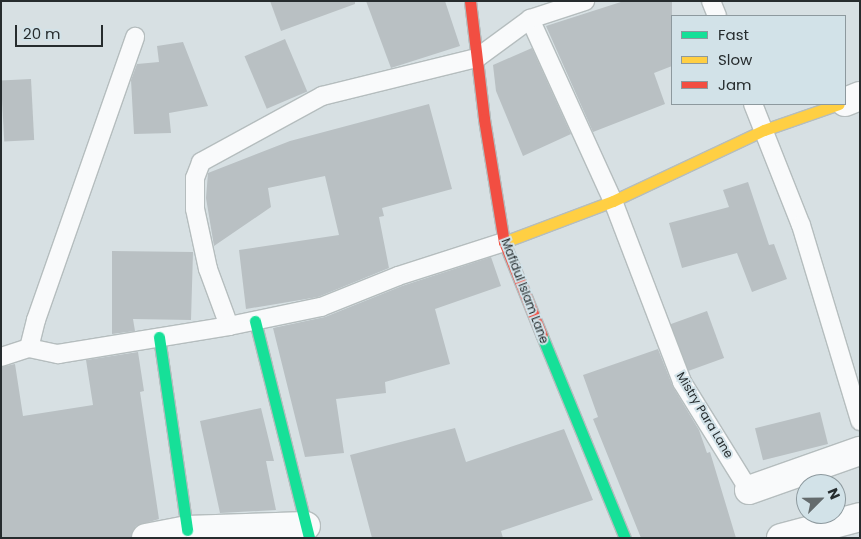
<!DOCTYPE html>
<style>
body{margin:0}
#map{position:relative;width:861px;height:539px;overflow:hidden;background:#d7e0e3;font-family:Poppins,sans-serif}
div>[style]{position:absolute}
.building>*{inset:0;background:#b9c0c3;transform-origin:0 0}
.roads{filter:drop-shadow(1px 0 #b5bdbe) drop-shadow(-1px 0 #b5bdbe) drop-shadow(0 1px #b5bdbe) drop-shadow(0 -1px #b5bdbe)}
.lane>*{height:18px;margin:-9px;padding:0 9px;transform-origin:9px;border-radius:9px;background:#f9fafb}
.street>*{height:28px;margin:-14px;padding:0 14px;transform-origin:14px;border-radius:14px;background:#f9fafb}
.fast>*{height:11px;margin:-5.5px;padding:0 5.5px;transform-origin:5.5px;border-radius:5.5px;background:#16e098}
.slow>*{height:11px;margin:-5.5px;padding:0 5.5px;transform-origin:5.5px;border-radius:5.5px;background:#ffcf43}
.jam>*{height:11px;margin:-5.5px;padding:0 5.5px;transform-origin:5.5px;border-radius:5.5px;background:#f24e42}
span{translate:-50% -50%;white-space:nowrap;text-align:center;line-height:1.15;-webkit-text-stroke:4px #d2e2e8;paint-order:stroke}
.street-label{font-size:12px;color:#262c2e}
.frame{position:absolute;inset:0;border:2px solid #262c2e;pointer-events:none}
.legend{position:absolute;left:671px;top:15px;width:175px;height:90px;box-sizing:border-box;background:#d2e2e8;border:1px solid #8d999e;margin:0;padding:6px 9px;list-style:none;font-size:15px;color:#262c2e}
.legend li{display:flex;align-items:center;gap:10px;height:25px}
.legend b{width:25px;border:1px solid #8d999e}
.north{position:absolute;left:796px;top:474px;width:50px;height:50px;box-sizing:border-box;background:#d2e2e8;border:1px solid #8d999e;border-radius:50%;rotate:67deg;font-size:14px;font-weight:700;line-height:20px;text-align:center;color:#262c2e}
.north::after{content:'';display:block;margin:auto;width:18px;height:22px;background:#646b6d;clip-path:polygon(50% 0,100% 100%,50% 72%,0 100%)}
.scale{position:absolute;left:15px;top:25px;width:88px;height:22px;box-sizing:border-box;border:2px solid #262c2e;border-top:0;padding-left:6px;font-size:15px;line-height:18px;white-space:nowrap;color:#262c2e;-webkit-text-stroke:4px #d2e2e8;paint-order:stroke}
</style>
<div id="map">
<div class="building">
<div style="clip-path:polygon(270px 1px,355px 1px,355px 4px,281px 31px)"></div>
<div style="clip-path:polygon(366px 1px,445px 1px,460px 46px,391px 68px)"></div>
<div style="clip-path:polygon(624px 1px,672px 1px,672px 66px,654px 73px,665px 104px,593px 132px,546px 26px)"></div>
<div style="left:285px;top:39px;width:57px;height:44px;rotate:67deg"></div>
<div style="clip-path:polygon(183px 42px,208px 106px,169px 113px,171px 133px,134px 134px,131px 80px,137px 64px,159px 62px,157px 46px)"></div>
<div style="clip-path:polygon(532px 48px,571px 134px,523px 156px,496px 91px,493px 65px)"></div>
<div style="left:31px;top:79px;width:61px;height:30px;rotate:87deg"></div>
<div style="clip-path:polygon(429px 104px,452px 189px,382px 208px,384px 216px,379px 217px,389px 268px,318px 297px,246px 309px,239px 250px,339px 235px,325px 176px,268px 188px,271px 207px,214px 246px,206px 198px,208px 173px,290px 141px)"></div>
<div style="clip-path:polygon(748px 182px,769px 245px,774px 244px,787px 279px,752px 292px,737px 253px,682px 268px,669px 223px,729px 207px,723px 190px)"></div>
<div style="clip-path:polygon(112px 251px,193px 252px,191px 320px,133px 319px,135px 331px,112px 334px)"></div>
<div style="clip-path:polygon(491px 257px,501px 286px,435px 309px,450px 364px,385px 382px,386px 393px,336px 399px,344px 453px,305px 457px,273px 328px,325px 317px,402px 286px)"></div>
<div style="left:707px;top:311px;width:50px;height:39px;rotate:70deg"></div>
<div style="clip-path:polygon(658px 349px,673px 387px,699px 430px,707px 453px,710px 452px,736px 538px,641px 538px,593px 419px,598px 417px,583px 375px)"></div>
<div style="clip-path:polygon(138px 352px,144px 391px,140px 392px,159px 519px,136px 526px,131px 537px,125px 538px,1px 538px,1px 367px,15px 364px,23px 416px,93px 405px,86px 360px)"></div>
<div style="clip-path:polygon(261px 408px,274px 461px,266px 461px,276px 510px,220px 513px,200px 421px)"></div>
<div style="left:820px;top:412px;width:33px;height:67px;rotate:76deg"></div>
<div style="clip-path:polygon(455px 428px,466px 462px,564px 429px,593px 500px,501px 531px,503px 538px,372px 538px,350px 455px)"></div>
</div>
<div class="roads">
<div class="lane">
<div style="left:711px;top:1px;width:16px;rotate:68deg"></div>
<div style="left:530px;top:19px;width:200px;rotate:65.5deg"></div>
<div style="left:613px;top:201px;width:194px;rotate:69.1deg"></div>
<div style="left:682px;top:382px;width:127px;rotate:58.2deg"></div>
<div style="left:753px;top:104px;width:130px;rotate:68.4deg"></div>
<div style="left:801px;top:225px;width:205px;rotate:73.2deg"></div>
<div style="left:229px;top:326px;width:61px;rotate:-110.2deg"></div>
<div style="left:208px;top:269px;width:61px;rotate:-102.2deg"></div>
<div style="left:195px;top:209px;width:31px;rotate:-90deg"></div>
<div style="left:195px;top:178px;width:17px;rotate:-69deg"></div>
<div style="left:201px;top:162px;width:138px;rotate:-28.6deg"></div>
<div style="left:322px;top:96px;width:160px;rotate:-13.8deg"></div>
<div style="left:477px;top:58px;width:66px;rotate:-36.3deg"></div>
<div style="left:530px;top:19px;width:58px;rotate:-18.1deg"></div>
<div style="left:29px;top:348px;width:29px;rotate:-76deg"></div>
<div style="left:36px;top:320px;width:300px;rotate:-70.7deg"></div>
<div style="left:1px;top:357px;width:29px;rotate:-18deg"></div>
<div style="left:29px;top:348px;width:30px;rotate:12deg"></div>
<div style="left:58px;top:354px;width:173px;rotate:-9.3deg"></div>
<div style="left:229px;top:326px;width:94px;rotate:-11.7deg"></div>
<div style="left:321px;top:307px;width:83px;rotate:-21.9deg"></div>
<div style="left:398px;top:276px;width:111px;rotate:-17.8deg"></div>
</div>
<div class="street">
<div style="left:845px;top:102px;width:16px;rotate:-22deg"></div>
<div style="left:749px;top:490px;width:118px;rotate:-19.4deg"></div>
<div style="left:146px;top:538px;width:42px;rotate:-11deg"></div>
<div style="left:187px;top:530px;width:119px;rotate:-1.9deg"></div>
<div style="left:781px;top:538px;width:82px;rotate:-14.9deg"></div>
</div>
<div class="fast">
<div style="left:255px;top:321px;width:224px;rotate:76deg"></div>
<div style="left:542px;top:336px;width:218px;rotate:67.7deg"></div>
<div style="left:159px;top:337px;width:195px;rotate:81.7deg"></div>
</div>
<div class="slow">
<div style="left:504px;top:242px;width:116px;rotate:-20.6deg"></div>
<div style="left:613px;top:201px;width:167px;rotate:-25.2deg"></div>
<div style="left:764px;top:130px;width:79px;rotate:-19.1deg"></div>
</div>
<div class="jam">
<div style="left:470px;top:1px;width:119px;rotate:83.2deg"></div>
<div style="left:484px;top:119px;width:125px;rotate:80.8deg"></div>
<div style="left:504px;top:242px;width:101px;rotate:68deg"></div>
</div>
</div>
<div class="street-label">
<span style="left:525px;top:291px;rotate:69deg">Mafidul Islam Lane</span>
<span style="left:705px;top:415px;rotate:59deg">Mistry Para Lane</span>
</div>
<div class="frame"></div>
<ul class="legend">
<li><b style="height:6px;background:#16e098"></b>Fast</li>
<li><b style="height:6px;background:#ffcf43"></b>Slow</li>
<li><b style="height:6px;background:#f24e42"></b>Jam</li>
</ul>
<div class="north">N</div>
<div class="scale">20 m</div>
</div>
